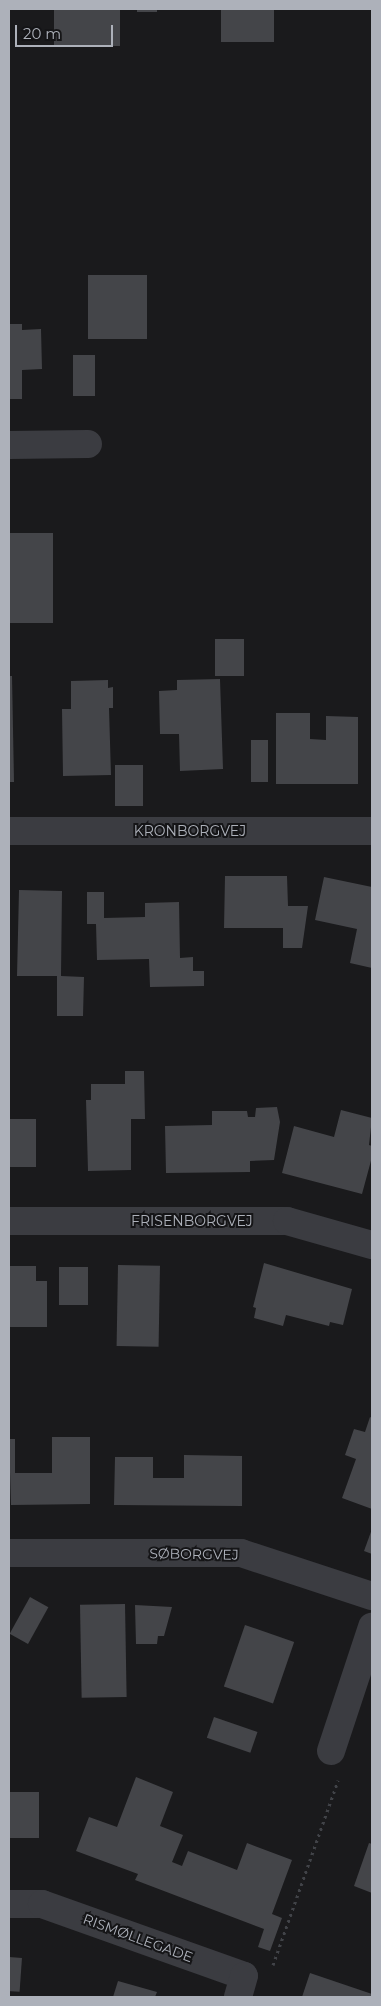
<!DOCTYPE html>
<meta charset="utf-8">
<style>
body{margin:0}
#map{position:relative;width:381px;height:2006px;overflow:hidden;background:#1a1a1c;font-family:Montserrat,sans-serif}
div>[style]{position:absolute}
.building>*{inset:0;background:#444549;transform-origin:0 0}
.path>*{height:3px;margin-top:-1.5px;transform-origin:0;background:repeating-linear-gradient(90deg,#414348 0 2.5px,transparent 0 6.5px)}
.minor>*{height:28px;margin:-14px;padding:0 14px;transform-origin:14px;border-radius:14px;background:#3b3c41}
span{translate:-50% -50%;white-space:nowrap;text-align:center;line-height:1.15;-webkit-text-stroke:4px #151517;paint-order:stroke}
.street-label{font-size:14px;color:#adb1ba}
.frame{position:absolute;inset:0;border:10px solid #adb1ba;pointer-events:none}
.scale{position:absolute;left:15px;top:25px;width:98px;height:22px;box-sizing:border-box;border:2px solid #adb1ba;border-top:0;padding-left:6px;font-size:15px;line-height:18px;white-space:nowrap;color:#adb1ba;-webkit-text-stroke:4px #151517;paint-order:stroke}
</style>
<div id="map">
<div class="building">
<div style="left:54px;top:9px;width:66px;height:37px"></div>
<div style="left:137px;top:9px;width:20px;height:3px"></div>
<div style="left:221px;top:9px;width:53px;height:33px"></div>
<div style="left:147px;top:275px;width:64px;height:59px;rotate:90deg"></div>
<div style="clip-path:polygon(9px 324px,22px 324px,22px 330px,41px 329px,42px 369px,22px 370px,22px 399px,9px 399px)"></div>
<div style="left:73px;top:355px;width:22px;height:41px"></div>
<div style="left:9px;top:533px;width:44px;height:90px"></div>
<div style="left:215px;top:639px;width:29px;height:37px"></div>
<div style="clip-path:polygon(9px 676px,12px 676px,14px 782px,9px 782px)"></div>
<div style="clip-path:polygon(220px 679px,223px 769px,180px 771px,179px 734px,160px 734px,159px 691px,177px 690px,177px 680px)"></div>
<div style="clip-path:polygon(108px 680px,108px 688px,113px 687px,113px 708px,109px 708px,111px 775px,63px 776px,62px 709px,71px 709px,71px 681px)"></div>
<div style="clip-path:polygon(276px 713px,310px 713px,310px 739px,326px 740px,326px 716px,358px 717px,358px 784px,276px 784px)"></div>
<div style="left:251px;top:740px;width:17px;height:42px"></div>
<div style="left:115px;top:765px;width:28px;height:41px"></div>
<div style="clip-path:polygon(225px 876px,287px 876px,288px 906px,308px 906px,302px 948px,283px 948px,283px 928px,224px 928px)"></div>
<div style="clip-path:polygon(324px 877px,372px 887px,372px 968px,350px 963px,357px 929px,315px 920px)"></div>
<div style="clip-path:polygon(19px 890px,62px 891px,61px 976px,84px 977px,83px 1016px,57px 1016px,57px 976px,17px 976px)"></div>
<div style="clip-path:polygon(87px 892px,104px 892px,104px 918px,145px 917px,145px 903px,179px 902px,180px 958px,193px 957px,193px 971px,204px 971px,204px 986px,150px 987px,149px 959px,97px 960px,96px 924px,87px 924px)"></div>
<div style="clip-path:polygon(125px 1071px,144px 1071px,145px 1119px,131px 1119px,131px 1170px,88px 1171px,86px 1100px,91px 1100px,91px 1084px,125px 1084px)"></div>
<div style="clip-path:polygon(277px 1107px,280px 1122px,274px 1160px,250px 1161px,250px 1172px,166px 1173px,165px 1126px,212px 1125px,212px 1111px,247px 1111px,248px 1117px,255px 1117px,256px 1108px)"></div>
<div style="clip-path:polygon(341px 1110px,372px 1118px,369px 1145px,372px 1146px,372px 1157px,362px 1194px,282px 1173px,294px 1126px,334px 1137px)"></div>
<div style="left:9px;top:1119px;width:27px;height:48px"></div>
<div style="clip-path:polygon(264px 1263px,352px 1289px,343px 1325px,330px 1322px,329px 1326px,286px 1315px,283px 1326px,254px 1318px,256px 1308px,253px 1307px)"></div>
<div style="left:118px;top:1265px;width:42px;height:81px;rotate:1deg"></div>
<div style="clip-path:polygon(9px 1266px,36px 1266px,36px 1281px,47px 1281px,47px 1327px,9px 1327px)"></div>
<div style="left:59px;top:1267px;width:29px;height:38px"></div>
<div style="clip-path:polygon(370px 1417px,372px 1418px,372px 1509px,342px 1498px,356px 1459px,345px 1455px,354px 1429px,365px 1432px)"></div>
<div style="clip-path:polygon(52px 1437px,90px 1437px,90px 1504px,11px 1505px,9px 1439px,15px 1439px,15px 1473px,52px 1473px)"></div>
<div style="clip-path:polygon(184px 1455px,242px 1456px,242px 1506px,114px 1505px,115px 1457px,153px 1457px,153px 1478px,184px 1478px)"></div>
<div style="clip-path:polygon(372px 1529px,372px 1554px,364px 1551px)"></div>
<div style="left:30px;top:1597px;width:21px;height:42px;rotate:29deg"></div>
<div style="left:125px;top:1604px;width:93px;height:45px;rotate:89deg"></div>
<div style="clip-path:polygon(135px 1605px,172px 1607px,164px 1636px,158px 1636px,157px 1644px,136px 1644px)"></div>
<div style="left:245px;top:1625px;width:52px;height:65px;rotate:19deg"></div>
<div style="left:214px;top:1717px;width:46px;height:22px;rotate:19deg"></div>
<div style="clip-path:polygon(136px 1777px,173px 1792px,160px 1826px,183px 1835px,172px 1862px,182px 1866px,188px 1851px,237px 1870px,247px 1843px,292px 1860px,272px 1914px,282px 1918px,270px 1951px,258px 1947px,264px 1929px,135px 1880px,138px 1874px,76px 1851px,89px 1817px,117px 1827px)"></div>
<div style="left:9px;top:1792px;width:30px;height:46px"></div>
<div style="clip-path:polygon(369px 1843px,372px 1844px,372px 1893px,354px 1886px)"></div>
<div style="left:9px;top:1957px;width:13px;height:34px;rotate:4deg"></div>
<div style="clip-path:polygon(310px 1973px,372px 1994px,372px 1997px,302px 1997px)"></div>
<div style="clip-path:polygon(118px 1981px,157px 1992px,155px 1997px,113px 1997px)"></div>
</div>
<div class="path">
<div style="left:273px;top:1965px;width:196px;rotate:-70.6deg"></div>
</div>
<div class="minor">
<div style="left:9px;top:445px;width:79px;rotate:-0.7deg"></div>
<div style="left:9px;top:831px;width:363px"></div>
<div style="left:9px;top:1221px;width:278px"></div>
<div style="left:287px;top:1221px;width:88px;rotate:15.8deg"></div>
<div style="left:9px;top:1553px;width:232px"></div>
<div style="left:241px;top:1553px;width:138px;rotate:18.2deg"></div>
<div style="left:331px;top:1751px;width:131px;rotate:-71.7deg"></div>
<div style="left:9px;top:1904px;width:33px"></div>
<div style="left:42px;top:1904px;width:214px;rotate:19.6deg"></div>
<div style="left:244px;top:1976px;width:22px;rotate:106deg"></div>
</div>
<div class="street-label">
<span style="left:190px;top:831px">KRONBORGVEJ</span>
<span style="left:192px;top:1221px">FRISENBORGVEJ</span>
<span style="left:194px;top:1554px;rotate:1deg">SØBORGVEJ</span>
<span style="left:138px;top:1938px;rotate:20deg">RISMØLLEGADE</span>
</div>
<div class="frame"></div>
<div class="scale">20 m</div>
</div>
